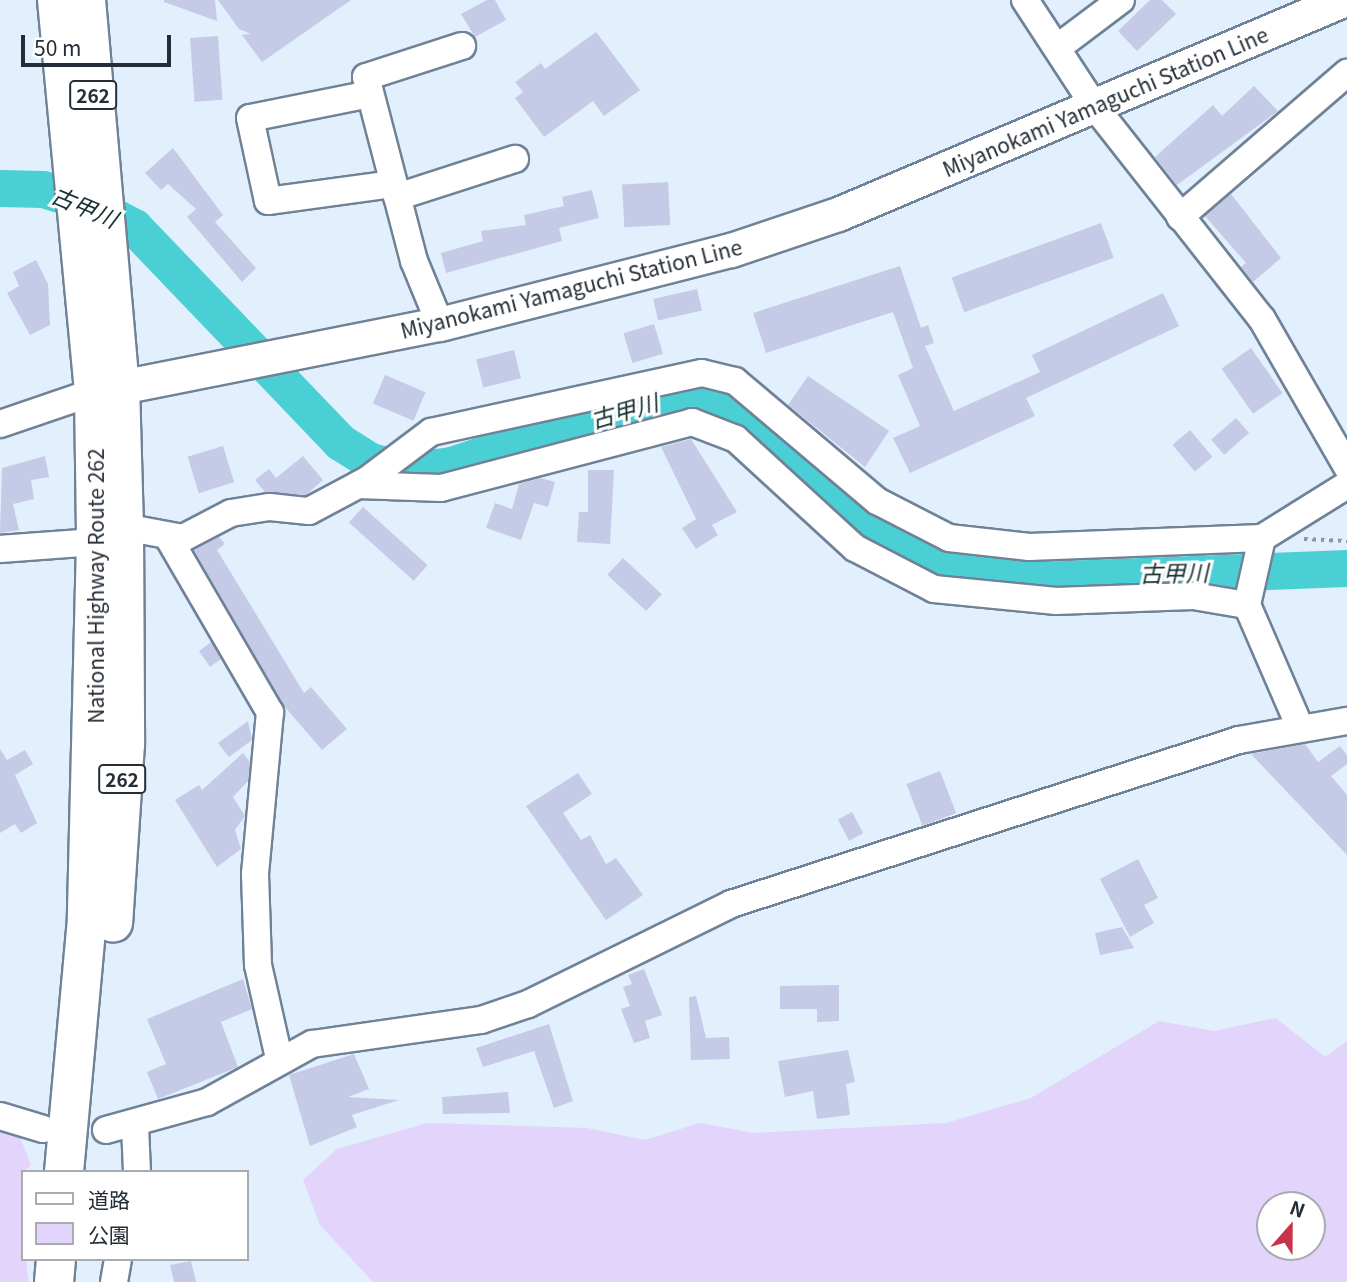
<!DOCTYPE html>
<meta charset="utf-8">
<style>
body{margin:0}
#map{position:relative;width:1347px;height:1282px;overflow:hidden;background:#e2effd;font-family:Georgia,"Noto Sans JP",serif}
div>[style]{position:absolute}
.green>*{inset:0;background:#e2d4fb}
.river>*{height:37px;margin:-18.5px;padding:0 18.5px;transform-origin:18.5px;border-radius:18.5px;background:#4ad0d4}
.building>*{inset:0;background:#c5cbe7;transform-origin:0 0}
.path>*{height:3.5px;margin-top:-1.75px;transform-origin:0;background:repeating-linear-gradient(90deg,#8b96a2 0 3.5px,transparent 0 8.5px)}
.roads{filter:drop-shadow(2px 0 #6f8297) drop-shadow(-2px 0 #6f8297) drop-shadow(0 2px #6f8297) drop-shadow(0 -2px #6f8297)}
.minor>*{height:26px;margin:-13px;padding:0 13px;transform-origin:13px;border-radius:13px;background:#fff}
.major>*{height:33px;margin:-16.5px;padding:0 16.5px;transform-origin:16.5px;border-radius:16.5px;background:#fff}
.highway>*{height:38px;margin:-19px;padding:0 19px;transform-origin:19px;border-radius:19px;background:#fff}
span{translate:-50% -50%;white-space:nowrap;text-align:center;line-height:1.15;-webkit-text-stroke:6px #fff;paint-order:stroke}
.shield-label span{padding:2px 5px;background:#fff;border:2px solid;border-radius:5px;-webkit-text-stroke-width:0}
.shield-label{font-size:19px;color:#252d36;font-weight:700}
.street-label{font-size:21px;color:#252d36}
.water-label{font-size:23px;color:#172e2f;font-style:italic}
.legend{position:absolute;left:21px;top:1170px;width:228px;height:91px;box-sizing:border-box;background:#fff;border:2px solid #a8abaf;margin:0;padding:9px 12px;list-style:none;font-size:21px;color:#252d36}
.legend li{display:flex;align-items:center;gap:14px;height:35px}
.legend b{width:35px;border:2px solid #a8abaf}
.north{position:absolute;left:1256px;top:1191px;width:70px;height:70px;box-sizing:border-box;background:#fff;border:2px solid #a8abaf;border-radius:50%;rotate:21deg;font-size:19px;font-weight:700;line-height:28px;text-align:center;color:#252d36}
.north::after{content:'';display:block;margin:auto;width:24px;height:32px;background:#c63548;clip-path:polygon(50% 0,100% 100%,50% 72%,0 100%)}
.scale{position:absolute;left:21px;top:35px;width:150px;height:32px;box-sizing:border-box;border:4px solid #252d36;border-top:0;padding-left:9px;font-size:21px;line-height:24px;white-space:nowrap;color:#252d36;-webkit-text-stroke:5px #fff;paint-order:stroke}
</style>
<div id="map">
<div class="green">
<div style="clip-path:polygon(evenodd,1276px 1018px,1325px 1057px,1347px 1041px,1347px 1282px,373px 1282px,320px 1225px,303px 1180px,337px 1149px,427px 1123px,587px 1128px,645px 1140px,700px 1123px,754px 1133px,946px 1123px,1031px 1098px,1159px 1021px,1214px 1031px,1276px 1018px,1270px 1205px,1312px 1205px,1312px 1247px,1270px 1247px,1270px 1205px)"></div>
<div style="clip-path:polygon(0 1129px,20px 1137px,31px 1165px,23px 1172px,21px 1226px,29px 1282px,0 1282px)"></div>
</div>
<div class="river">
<div style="left:0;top:188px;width:43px;rotate:1.3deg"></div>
<div style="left:43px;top:189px;width:48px;rotate:16.9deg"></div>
<div style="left:89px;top:203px;width:51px;rotate:28.1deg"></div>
<div style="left:134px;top:227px;width:298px;rotate:46.2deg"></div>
<div style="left:340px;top:442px;width:36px;rotate:32deg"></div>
<div style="left:371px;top:461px;width:35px;rotate:16deg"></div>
<div style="left:405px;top:471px;width:46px;rotate:-7.4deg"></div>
<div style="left:451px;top:465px;width:216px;rotate:-18.4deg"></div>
<div style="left:656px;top:397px;width:45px;rotate:2.5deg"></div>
<div style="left:701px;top:399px;width:40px;rotate:25deg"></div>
<div style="left:737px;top:416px;width:196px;rotate:40.4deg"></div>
<div style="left:886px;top:543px;width:72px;rotate:21.9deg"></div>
<div style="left:953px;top:570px;width:83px;rotate:7deg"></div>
<div style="left:1035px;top:580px;width:312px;rotate:-2.2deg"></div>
</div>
<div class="building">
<div style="clip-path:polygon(215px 0,217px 21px,164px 2px,164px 0)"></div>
<div style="clip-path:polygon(218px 0,351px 0,262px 62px,242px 35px,251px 34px,239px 29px)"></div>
<div style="clip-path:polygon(487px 0,495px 0,506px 20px,475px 37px,461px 14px)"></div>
<div style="clip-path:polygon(1150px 0,1162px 0,1176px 14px,1137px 51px,1118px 31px)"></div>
<div style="clip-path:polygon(596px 32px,640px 90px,604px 116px,593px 101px,544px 137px,515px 98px,523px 92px,515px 82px,541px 63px,545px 69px)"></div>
<div style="left:218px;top:36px;width:64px;height:28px;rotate:86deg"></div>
<div style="clip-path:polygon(1254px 86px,1278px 111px,1177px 185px,1155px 157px,1213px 105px,1222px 116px)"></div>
<div style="clip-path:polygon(173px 148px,223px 215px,215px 222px,256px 268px,242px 282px,187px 217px,196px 209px,168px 184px,161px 190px,145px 173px)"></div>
<div style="left:668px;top:182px;width:43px;height:46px;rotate:87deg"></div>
<div style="clip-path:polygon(592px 190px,599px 218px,559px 228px,562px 241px,446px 273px,441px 253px,483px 241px,481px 231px,526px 225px,524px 215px,564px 206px,562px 197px)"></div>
<div style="clip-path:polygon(1231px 194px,1281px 258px,1253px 282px,1241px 267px,1246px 263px,1205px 216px)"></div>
<div style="left:1101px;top:223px;width:37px;height:159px;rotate:70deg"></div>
<div style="clip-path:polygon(36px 260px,48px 284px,50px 325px,30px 335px,7px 293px,19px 286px,13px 272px)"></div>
<div style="clip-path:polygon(900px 266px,921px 328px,928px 325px,934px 343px,925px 346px,954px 411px,1040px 372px,1032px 355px,1163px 293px,1179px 326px,1026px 398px,1035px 416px,910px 473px,893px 438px,920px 426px,898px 375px,913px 368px,893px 312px,766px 353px,753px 313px)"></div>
<div style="left:697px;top:289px;width:22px;height:45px;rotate:77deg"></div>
<div style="left:654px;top:324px;width:31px;height:32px;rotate:73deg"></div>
<div style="left:1251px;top:348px;width:55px;height:36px;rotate:55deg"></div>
<div style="left:514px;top:350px;width:29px;height:39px;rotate:76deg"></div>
<div style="left:385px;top:375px;width:44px;height:31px;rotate:23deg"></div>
<div style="clip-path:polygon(808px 376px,889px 431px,865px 467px,788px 405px)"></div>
<div style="left:1236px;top:418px;width:20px;height:33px;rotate:49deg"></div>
<div style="left:1190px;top:430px;width:35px;height:23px;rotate:50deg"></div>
<div style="clip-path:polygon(691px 439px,737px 512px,712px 525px,718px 535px,696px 549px,682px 528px,696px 519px,661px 447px)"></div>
<div style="left:223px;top:446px;width:38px;height:37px;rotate:73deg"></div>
<div style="clip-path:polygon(45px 456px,49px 477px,31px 480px,34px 499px,13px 504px,19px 530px,0 533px,2px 468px)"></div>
<div style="clip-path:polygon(303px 456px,323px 480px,306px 495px,265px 492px,255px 480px,269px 469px,276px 478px)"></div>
<div style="clip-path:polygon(588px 470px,614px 470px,610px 544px,577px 542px,579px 512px,588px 512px)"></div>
<div style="clip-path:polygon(540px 478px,555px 482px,548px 507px,534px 503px,521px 540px,486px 528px,495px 503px,512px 509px,519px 484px)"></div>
<div style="left:363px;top:507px;width:87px;height:21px;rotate:42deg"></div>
<div style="clip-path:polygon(219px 537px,225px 544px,217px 550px,304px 693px,311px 687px,347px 729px,322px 750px,284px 706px,194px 550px)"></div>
<div style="left:623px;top:558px;width:53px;height:23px;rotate:43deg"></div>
<div style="clip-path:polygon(211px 642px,221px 659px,210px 667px,199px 651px)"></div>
<div style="clip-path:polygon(248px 721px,252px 740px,229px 757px,218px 743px)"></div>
<div style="clip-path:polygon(1305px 744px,1318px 762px,1340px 746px,1347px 755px,1347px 764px,1331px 776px,1347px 795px,1347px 855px,1251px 754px)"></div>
<div style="clip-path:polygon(0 749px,7px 760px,25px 750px,33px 764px,15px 775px,37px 823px,21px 833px,15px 824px,0 833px)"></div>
<div style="clip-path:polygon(243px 753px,250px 762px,248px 781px,233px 797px,245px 816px,235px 830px,241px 849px,217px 867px,175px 800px,199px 785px,202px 790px)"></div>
<div style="left:940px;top:771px;width:45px;height:36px;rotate:69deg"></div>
<div style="clip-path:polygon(578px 773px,592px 794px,563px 813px,581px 840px,590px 835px,606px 864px,616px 858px,643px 895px,606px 920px,526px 806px)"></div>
<div style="left:852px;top:812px;width:24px;height:16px;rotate:62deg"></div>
<div style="clip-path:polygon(1138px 859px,1158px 898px,1144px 905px,1154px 923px,1130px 937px,1100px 879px)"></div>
<div style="clip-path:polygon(1122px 927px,1134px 948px,1100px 955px,1095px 933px)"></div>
<div style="clip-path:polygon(644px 969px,662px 1015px,645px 1021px,650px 1038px,634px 1043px,621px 1009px,630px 1006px,623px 987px,632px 984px,628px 975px)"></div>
<div style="clip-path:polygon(243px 979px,252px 1009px,221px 1022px,238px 1067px,158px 1099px,147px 1072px,166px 1064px,147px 1019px)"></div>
<div style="clip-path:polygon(839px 985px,839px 1021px,817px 1022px,817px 1009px,780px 1009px,780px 986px)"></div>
<div style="clip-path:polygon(696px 996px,706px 1038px,729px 1037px,730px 1059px,691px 1060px,689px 997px)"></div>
<div style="clip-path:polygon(549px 1024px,573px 1101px,554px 1108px,534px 1051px,483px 1067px,476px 1048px)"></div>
<div style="clip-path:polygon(848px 1050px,855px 1082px,846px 1084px,850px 1115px,817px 1119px,813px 1091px,785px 1097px,778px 1061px)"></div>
<div style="clip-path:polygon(354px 1054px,369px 1089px,348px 1097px,399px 1100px,352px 1115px,357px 1127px,310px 1146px,289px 1075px)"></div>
<div style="clip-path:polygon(508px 1092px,510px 1113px,443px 1114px,442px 1097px)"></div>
<div style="clip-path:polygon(191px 1261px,196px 1282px,174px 1282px,170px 1265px)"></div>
</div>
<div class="path">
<div style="left:1304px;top:539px;width:43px;rotate:2.7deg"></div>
</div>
<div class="roads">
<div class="minor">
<div style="left:1025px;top:0;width:128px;rotate:56.8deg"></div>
<div style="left:1095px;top:107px;width:270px;rotate:51.8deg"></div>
<div style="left:1262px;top:319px;width:171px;rotate:60.1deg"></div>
<div style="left:1057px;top:48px;width:80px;rotate:-36.9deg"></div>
<div style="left:370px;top:94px;width:122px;rotate:168.7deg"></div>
<div style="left:250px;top:118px;width:85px;rotate:77.8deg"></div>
<div style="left:268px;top:201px;width:127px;rotate:-7.7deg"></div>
<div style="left:397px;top:197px;width:124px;rotate:-17.9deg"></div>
<div style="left:1180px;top:217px;width:221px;rotate:-40.8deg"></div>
<div style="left:440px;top:324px;width:68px;rotate:-112.4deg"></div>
<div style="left:414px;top:261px;width:190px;rotate:-104.6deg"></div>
<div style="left:366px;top:77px;width:101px;rotate:-17.9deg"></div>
<div style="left:0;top:424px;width:99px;rotate:-18.8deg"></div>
<div style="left:358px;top:485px;width:83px;rotate:2.1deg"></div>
<div style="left:441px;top:488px;width:260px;rotate:-14.7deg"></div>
<div style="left:692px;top:422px;width:47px;rotate:21.1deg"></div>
<div style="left:736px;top:439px;width:161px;rotate:42.5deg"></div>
<div style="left:855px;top:548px;width:89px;rotate:27.4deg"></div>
<div style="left:934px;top:589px;width:123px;rotate:5.6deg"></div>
<div style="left:1056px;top:601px;width:137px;rotate:-2.1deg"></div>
<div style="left:1193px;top:596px;width:55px;rotate:9.5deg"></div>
<div style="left:124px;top:527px;width:60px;rotate:10.6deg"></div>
<div style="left:183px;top:538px;width:54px;rotate:-27.5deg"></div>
<div style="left:231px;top:513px;width:39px;rotate:-9deg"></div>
<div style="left:270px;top:507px;width:39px;rotate:6deg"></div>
<div style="left:309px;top:511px;width:66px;rotate:-28.1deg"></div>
<div style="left:367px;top:480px;width:80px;rotate:-36.9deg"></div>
<div style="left:431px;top:432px;width:277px;rotate:-12.3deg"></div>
<div style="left:702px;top:373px;width:34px;rotate:14deg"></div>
<div style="left:735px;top:381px;width:186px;rotate:40.2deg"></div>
<div style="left:877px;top:501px;width:81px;rotate:27.2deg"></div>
<div style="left:949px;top:538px;width:81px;rotate:6.4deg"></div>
<div style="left:1029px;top:547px;width:233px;rotate:-2.2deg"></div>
<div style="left:168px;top:537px;width:203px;rotate:59.8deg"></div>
<div style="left:270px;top:712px;width:163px;rotate:95.3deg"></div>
<div style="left:255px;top:874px;width:91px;rotate:88.1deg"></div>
<div style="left:258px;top:965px;width:95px;rotate:77.3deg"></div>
<div style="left:0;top:549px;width:96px;rotate:-4.2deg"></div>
<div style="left:1299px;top:725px;width:131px;rotate:-113.4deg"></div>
<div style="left:1247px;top:605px;width:69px;rotate:-77.4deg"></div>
<div style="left:1262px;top:538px;width:100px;rotate:-31.9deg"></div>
<div style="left:0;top:1116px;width:45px;rotate:16.8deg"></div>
<div style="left:135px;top:1126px;width:46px;rotate:87.5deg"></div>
<div style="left:106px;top:1130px;width:105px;rotate:-15.5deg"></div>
<div style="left:207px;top:1102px;width:120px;rotate:-28.9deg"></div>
<div style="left:312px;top:1044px;width:171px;rotate:-8.1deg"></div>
<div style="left:481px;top:1020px;width:50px;rotate:-18.8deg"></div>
<div style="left:528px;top:1004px;width:226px;rotate:-26.2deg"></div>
<div style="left:731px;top:904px;width:534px;rotate:-17.89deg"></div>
<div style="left:1239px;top:740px;width:110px;rotate:-10deg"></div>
<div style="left:114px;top:1282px;width:23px;rotate:-80deg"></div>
</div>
<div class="major">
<div style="left:95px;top:392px;width:352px;rotate:-11.2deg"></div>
<div style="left:440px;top:324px;width:300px;rotate:-14.3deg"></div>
<div style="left:731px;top:250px;width:113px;rotate:-18.6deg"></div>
<div style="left:838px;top:214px;width:548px;rotate:-22.97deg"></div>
</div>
<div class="highway">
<div style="left:57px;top:0;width:394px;rotate:84.6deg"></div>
<div style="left:94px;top:392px;width:150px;rotate:89.2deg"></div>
<div style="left:96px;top:542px;width:377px;rotate:91.4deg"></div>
<div style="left:87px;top:919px;width:254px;rotate:95.2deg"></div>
<div style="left:86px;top:0;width:386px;rotate:85deg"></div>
<div style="left:120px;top:385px;width:142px;rotate:88.4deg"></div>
<div style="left:124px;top:527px;width:217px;rotate:89.7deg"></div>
<div style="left:125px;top:744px;width:179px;rotate:93.8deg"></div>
<div style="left:54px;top:1282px;width:23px;rotate:-85deg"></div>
</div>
</div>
<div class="shield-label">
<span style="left:93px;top:95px">262</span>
<span style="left:122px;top:779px">262</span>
</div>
<div class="street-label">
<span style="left:1105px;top:101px;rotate:-23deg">Miyanokami Yamaguchi Station Line</span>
<span style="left:571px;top:288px;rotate:-14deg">Miyanokami Yamaguchi Station Line</span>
<span style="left:95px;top:586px;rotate:-90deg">National Highway Route 262</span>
</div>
<div class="water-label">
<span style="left:85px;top:206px;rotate:23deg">古甲川</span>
<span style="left:624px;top:410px;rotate:-16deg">古甲川</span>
<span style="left:1174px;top:572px;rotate:-1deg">古甲川</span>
</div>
<ul class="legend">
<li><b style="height:9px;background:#fff"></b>道路</li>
<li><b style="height:19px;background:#e2d4fb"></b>公園</li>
</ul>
<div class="north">N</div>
<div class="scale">50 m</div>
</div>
